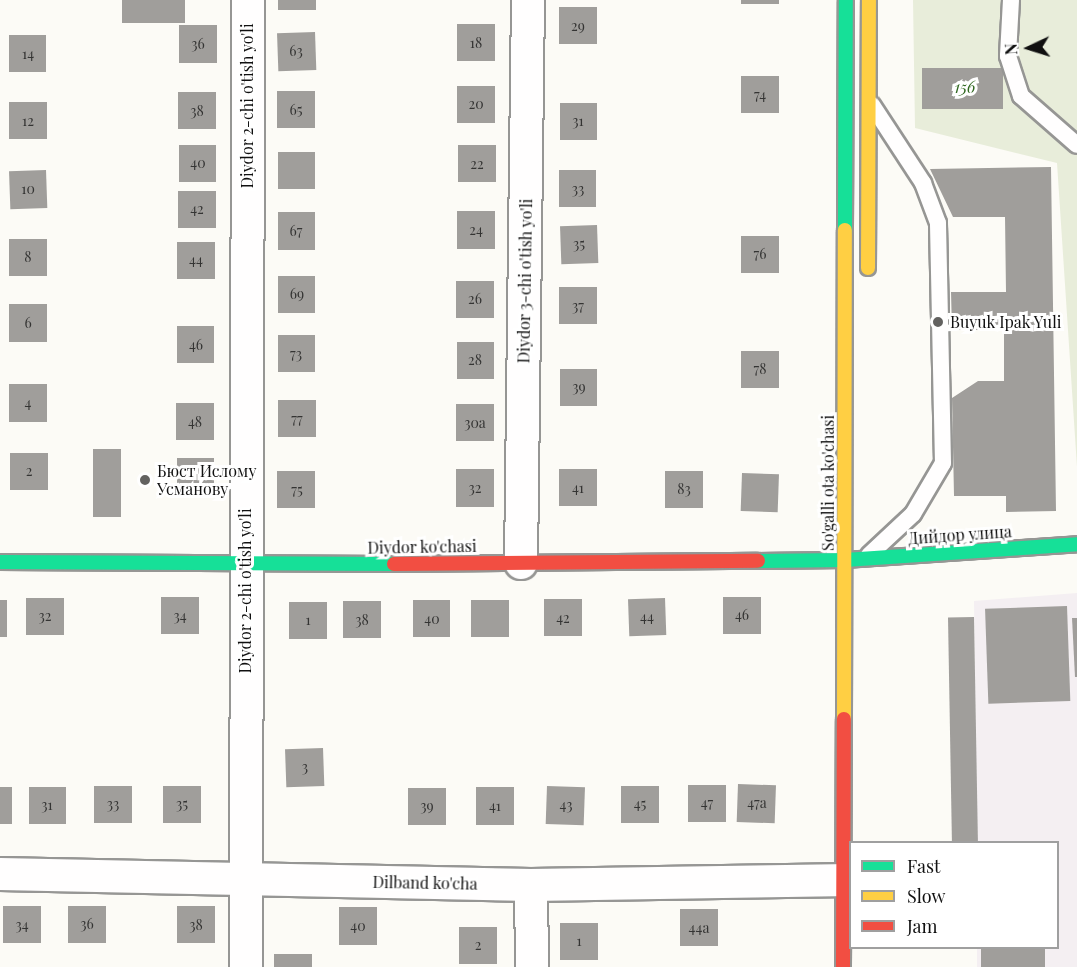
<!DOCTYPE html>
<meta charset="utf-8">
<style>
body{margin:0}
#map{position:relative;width:1077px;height:967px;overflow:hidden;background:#fcfbf6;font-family:"Playfair Display",serif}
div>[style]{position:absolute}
.industrial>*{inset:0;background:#f4eff2}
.cemetery>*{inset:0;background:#e8edda}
.building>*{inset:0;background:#a09e9b;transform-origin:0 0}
.roads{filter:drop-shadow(2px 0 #969694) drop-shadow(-2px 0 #969694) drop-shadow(0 2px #969694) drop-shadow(0 -2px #969694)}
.lane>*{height:16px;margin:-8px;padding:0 8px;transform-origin:8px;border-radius:8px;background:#fffefe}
.street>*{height:32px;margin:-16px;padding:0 16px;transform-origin:16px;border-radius:16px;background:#fffefe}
.fast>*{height:14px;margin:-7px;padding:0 7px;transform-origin:7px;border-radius:7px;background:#16e098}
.slow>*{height:14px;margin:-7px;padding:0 7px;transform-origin:7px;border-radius:7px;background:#ffcf43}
.jam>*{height:14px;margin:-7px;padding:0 7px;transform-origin:7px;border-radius:7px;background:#f24e42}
.dots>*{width:16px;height:16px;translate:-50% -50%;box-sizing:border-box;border:3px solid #fff;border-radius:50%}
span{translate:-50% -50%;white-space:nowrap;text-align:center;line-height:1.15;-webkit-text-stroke:6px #fff;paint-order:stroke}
.number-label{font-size:14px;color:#343433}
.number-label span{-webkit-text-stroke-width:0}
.park-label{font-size:16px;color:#306820;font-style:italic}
.street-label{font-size:16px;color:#101010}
.poi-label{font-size:16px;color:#101010}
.left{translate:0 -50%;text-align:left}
.legend{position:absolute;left:849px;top:841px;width:210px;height:108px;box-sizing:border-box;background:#fff;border:2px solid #9f9f9f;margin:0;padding:8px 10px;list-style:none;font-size:18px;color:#101010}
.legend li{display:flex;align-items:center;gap:12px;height:30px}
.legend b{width:30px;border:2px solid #9f9f9f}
.north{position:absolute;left:999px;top:18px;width:60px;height:60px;-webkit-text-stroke:4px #fff;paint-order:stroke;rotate:266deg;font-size:16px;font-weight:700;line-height:24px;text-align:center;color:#101010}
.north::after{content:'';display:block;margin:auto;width:21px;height:27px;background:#101010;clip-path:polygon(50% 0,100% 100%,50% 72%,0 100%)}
</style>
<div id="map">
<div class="industrial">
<div style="clip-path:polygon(1077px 593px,1077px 967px,977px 967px,977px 948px,1058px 948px,1058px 842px,977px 842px,974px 601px)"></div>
</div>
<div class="cemetery">
<div style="clip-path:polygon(913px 0,1077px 0,1077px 467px,1057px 163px,915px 128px)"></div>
</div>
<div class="building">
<div style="left:122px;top:0;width:63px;height:23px"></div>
<div style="left:278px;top:0;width:38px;height:10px"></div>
<div style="left:741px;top:0;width:38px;height:4px"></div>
<div style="left:559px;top:7px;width:38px;height:37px"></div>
<div style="left:457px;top:24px;width:38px;height:37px"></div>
<div style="left:217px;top:25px;width:38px;height:38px;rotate:90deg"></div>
<div style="left:315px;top:32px;width:38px;height:38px;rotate:88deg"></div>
<div style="left:9px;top:35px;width:37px;height:37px"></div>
<div style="left:922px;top:68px;width:81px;height:41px"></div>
<div style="left:741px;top:76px;width:38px;height:37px"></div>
<div style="left:457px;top:86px;width:38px;height:37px"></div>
<div style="left:277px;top:91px;width:38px;height:37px"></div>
<div style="left:178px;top:92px;width:38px;height:37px"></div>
<div style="left:9px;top:102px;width:38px;height:37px"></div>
<div style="left:560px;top:103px;width:37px;height:37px"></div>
<div style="left:179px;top:145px;width:37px;height:37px"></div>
<div style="left:458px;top:145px;width:38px;height:37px"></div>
<div style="left:278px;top:152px;width:37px;height:37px"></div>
<div style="clip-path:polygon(1051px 167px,1056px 511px,1006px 512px,1006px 496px,954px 496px,952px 398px,978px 381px,1004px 381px,1004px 330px,952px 330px,951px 292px,1006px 292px,1005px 217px,953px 217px,930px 169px)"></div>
<div style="left:46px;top:170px;width:38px;height:37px;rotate:88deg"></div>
<div style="left:559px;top:170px;width:37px;height:37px"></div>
<div style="left:178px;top:191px;width:38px;height:37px"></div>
<div style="left:457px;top:211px;width:38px;height:38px"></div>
<div style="left:315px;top:212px;width:38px;height:37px;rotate:90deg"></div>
<div style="left:597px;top:225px;width:38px;height:37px;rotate:88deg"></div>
<div style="left:741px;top:236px;width:38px;height:37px"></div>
<div style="left:9px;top:239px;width:38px;height:37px"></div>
<div style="left:177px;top:242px;width:38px;height:37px"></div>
<div style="left:278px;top:276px;width:37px;height:37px"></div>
<div style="left:456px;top:281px;width:38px;height:37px"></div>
<div style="left:597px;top:287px;width:37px;height:38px;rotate:90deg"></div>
<div style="left:47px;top:304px;width:38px;height:38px;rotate:90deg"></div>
<div style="left:177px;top:326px;width:37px;height:37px"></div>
<div style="left:315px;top:335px;width:37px;height:37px;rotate:90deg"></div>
<div style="left:457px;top:342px;width:37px;height:37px"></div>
<div style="left:741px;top:351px;width:38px;height:37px"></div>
<div style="left:560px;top:369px;width:37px;height:37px"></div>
<div style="left:47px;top:384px;width:38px;height:38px;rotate:90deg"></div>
<div style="left:316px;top:400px;width:37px;height:38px;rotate:90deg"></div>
<div style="left:214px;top:403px;width:37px;height:38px;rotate:90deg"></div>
<div style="left:456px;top:404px;width:38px;height:37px"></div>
<div style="left:93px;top:449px;width:28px;height:68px"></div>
<div style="left:10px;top:453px;width:38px;height:37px"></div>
<div style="left:177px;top:458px;width:37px;height:38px"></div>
<div style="left:494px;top:469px;width:38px;height:38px;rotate:90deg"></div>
<div style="left:559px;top:469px;width:38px;height:37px"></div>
<div style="left:277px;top:471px;width:38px;height:37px"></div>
<div style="left:665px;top:471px;width:38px;height:37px"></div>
<div style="left:742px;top:473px;width:37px;height:38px;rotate:2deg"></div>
<div style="left:161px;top:597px;width:38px;height:37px"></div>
<div style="left:723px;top:597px;width:38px;height:37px"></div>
<div style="left:26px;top:598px;width:38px;height:37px"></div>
<div style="left:665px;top:598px;width:37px;height:37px;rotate:88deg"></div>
<div style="left:544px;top:599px;width:38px;height:37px"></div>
<div style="left:0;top:600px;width:7px;height:37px"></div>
<div style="left:413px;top:600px;width:37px;height:37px"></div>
<div style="left:471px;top:600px;width:38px;height:37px"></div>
<div style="left:343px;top:601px;width:38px;height:37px"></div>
<div style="left:289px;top:602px;width:38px;height:37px"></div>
<div style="left:1067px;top:606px;width:95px;height:82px;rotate:88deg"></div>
<div style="left:974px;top:617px;width:225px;height:26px;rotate:89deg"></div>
<div style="clip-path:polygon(1072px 618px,1077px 618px,1077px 677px,1075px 677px)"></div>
<div style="left:323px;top:748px;width:38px;height:38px;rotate:88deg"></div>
<div style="left:738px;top:784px;width:38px;height:38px;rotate:2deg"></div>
<div style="left:688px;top:785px;width:38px;height:37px"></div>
<div style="left:94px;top:786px;width:38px;height:37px"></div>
<div style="left:163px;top:786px;width:38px;height:37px"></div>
<div style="left:547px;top:786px;width:38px;height:38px;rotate:2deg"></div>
<div style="left:621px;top:786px;width:38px;height:37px"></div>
<div style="left:0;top:787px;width:12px;height:37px"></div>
<div style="left:29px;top:787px;width:37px;height:37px"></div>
<div style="left:476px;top:787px;width:38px;height:38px"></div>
<div style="left:408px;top:788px;width:38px;height:37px"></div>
<div style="left:3px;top:906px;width:38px;height:37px"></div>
<div style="left:68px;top:906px;width:38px;height:37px"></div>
<div style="left:177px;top:906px;width:38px;height:37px"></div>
<div style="left:377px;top:907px;width:38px;height:38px;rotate:90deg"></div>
<div style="left:680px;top:909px;width:38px;height:37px"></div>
<div style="left:560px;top:923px;width:38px;height:37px"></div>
<div style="left:459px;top:927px;width:38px;height:37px"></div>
<div style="left:981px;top:948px;width:64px;height:19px"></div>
<div style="left:274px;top:954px;width:38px;height:13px"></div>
</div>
<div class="roads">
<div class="lane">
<div style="left:1011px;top:0;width:56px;rotate:93.1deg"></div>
<div style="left:1008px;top:56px;width:42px;rotate:72deg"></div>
<div style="left:1021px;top:96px;width:74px;rotate:41.2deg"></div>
<div style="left:869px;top:555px;width:60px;rotate:-43deg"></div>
<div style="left:913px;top:514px;width:59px;rotate:-59.5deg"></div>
<div style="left:943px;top:463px;width:240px;rotate:-91.2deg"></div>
<div style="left:938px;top:223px;width:43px;rotate:-110.6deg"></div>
<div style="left:923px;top:183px;width:93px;rotate:-123.2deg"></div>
</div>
<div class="street">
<div style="left:521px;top:563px;width:563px;rotate:-89.29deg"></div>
<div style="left:0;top:874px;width:531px;rotate:1.19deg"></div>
<div style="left:531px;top:885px;width:319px;rotate:-0.9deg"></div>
<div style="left:531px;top:885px;width:82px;rotate:89.3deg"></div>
<div style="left:246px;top:967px;width:967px;rotate:-89.88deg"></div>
</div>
<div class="fast">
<div style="left:845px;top:230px;width:230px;rotate:-89.8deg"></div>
<div style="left:758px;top:561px;width:87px;rotate:-0.7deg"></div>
<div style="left:845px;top:560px;width:233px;rotate:-3.9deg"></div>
<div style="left:0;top:562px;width:394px;rotate:0.3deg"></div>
</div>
<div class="slow">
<div style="left:868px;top:268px;width:268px;rotate:-89.8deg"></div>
<div style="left:844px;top:719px;width:489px;rotate:-89.9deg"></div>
</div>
<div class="jam">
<div style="left:394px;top:564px;width:364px;rotate:-0.5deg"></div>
<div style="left:843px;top:967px;width:248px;rotate:-89.8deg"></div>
</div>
</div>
<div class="dots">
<div style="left:938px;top:322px;background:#636260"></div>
<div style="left:145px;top:480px;background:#636260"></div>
</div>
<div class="number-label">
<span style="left:578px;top:26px">29</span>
<span style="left:476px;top:43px">18</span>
<span style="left:198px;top:44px">36</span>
<span style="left:296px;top:51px">63</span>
<span style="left:28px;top:54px">14</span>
<span style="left:760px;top:95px">74</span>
<span style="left:476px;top:104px">20</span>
<span style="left:296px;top:110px">65</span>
<span style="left:197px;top:111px">38</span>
<span style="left:28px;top:121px">12</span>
<span style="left:578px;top:121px">31</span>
<span style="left:198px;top:163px">40</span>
<span style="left:477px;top:164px">22</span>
<span style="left:28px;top:189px">10</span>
<span style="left:578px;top:189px">33</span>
<span style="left:197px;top:209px">42</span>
<span style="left:476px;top:230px">24</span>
<span style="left:296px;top:231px">67</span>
<span style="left:579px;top:244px">35</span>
<span style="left:760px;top:254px">76</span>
<span style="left:28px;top:257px">8</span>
<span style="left:196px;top:260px">44</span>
<span style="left:297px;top:294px">69</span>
<span style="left:475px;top:299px">26</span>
<span style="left:578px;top:306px">37</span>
<span style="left:28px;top:323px">6</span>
<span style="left:196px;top:345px">46</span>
<span style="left:296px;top:354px">73</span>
<span style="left:475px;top:360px">28</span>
<span style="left:760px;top:369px">78</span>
<span style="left:579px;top:387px">39</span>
<span style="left:28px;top:403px">4</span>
<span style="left:297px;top:419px">77</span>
<span style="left:195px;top:422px">48</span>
<span style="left:475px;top:423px">30a</span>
<span style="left:29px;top:471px">2</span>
<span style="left:475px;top:488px">32</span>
<span style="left:578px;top:488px">41</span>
<span style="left:684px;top:489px">83</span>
<span style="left:297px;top:490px">75</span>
<span style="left:742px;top:615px">46</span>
<span style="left:45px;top:616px">32</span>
<span style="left:180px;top:616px">34</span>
<span style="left:647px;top:617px">44</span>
<span style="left:563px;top:618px">42</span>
<span style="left:432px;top:619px">40</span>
<span style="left:308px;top:620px">1</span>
<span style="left:362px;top:620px">38</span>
<span style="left:305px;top:767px">3</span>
<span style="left:707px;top:803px">47</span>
<span style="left:757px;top:803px">47a</span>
<span style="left:113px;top:804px">33</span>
<span style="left:182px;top:804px">35</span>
<span style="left:640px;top:804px">45</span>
<span style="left:47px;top:805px">31</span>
<span style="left:566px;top:805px">43</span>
<span style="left:427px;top:806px">39</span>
<span style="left:495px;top:806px">41</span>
<span style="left:87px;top:924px">36</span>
<span style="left:22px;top:925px">34</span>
<span style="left:196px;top:925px">38</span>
<span style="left:358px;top:926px">40</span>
<span style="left:699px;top:928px">44a</span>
<span style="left:579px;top:941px">1</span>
<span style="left:478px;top:945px">2</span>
</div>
<div class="park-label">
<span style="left:965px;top:87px">156</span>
</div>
<div class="street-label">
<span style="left:247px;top:106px;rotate:-90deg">Diydor 2-chi o'tish yo'li</span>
<span style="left:525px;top:281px;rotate:-89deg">Diydor 3-chi o'tish yo'li</span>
<span style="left:828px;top:483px;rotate:-90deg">So'galli ota ko'chasi</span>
<span style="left:960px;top:535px;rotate:-4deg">Дийдор улица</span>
<span style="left:422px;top:547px;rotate:-1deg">Diydor ko'chasi</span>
<span style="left:245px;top:591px;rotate:-90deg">Diydor 2-chi o'tish yo'li</span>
<span style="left:425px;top:883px;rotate:1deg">Dilband ko'cha</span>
</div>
<div class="poi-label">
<span class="left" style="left:950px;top:322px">Buyuk Ipak Yuli</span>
<span class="left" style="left:157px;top:480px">Бюст Ислому<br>Усманову</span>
</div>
<ul class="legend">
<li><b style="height:8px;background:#16e098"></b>Fast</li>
<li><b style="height:8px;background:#ffcf43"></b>Slow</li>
<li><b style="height:8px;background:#f24e42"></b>Jam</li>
</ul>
<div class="north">N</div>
</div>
